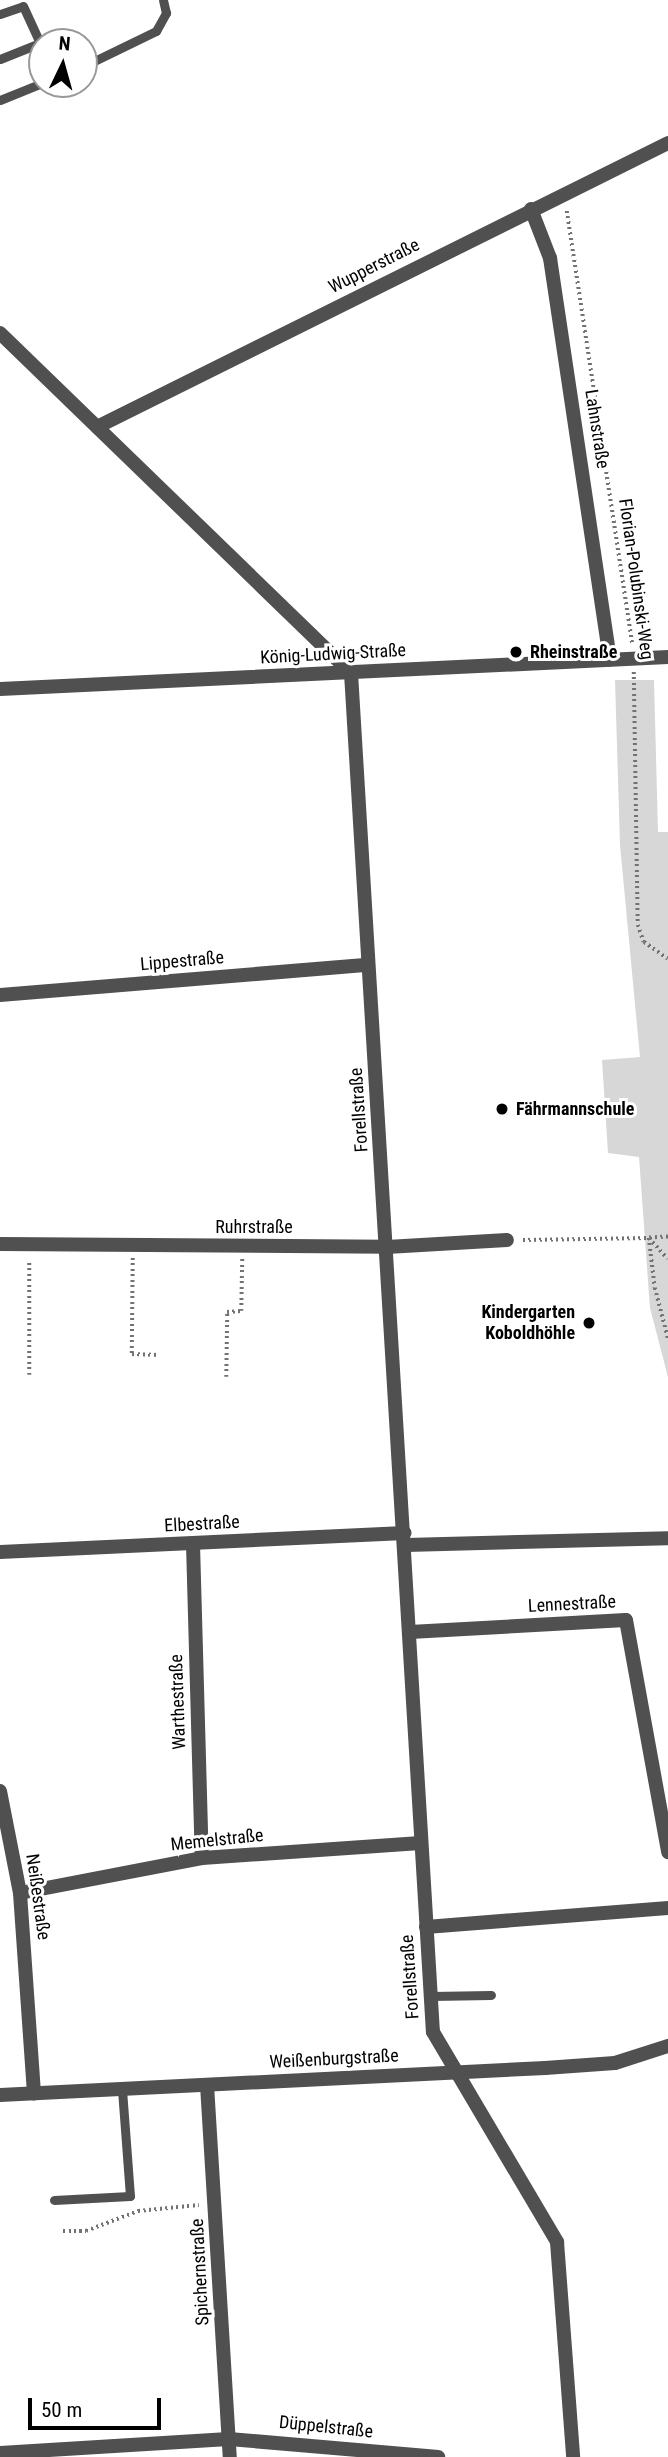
<!DOCTYPE html>
<meta charset="utf-8">
<style>
body{margin:0}
#map{position:relative;width:668px;height:2457px;overflow:hidden;background:#fff;font-family:"Roboto Condensed",sans-serif}
div>[style]{position:absolute}
.green>*{inset:0;background:#d7d7d7}
.path>*{height:3.5px;margin-top:-1.75px;transform-origin:0;background:repeating-linear-gradient(90deg,#727272 0 2px,transparent 0 5.5px)}
.lane>*{height:9px;margin:-4.5px;padding:0 4.5px;transform-origin:4.5px;border-radius:4.5px;background:#505050}
.street>*{height:14px;margin:-7px;padding:0 7px;transform-origin:7px;border-radius:7px;background:#505050}
.dots>*{width:19px;height:19px;translate:-50% -50%;box-sizing:border-box;border:4px solid #fff;border-radius:50%}
span{translate:-50% -50%;white-space:nowrap;text-align:center;line-height:1.15;-webkit-text-stroke:6px #fff;paint-order:stroke}
.street-label{font-size:18px;color:#000}
.poi-label{font-size:18px;color:#000;font-weight:700}
.left{translate:0 -50%;text-align:left}
.right{translate:-100% -50%;text-align:right}
.north{position:absolute;left:28px;top:28px;width:70px;height:70px;box-sizing:border-box;background:#fff;border:2px solid #999;border-radius:50%;rotate:5deg;font-size:19px;font-weight:700;line-height:28px;text-align:center;color:#000}
.north::after{content:'';display:block;margin:auto;width:24px;height:32px;background:#000;clip-path:polygon(50% 0,100% 100%,50% 72%,0 100%)}
.scale{position:absolute;left:28px;top:2398px;width:133px;height:32px;box-sizing:border-box;border:4px solid #000;border-top:0;padding-left:9px;font-size:21px;line-height:24px;white-space:nowrap;color:#000;-webkit-text-stroke:5px #fff;paint-order:stroke}
</style>
<div id="map">
<div class="green">
<div style="clip-path:polygon(615px 680px,654px 680px,658px 832px,668px 832px,668px 1377px,650px 1308px,639px 1157px,608px 1153px,602px 1060px,640px 1057px,620px 845px)"></div>
</div>
<div class="path">
<div style="left:567px;top:211px;width:437px;rotate:81.4deg"></div>
<div style="left:634px;top:672px;width:253px;rotate:89.1deg"></div>
<div style="left:638px;top:925px;width:18px;rotate:71deg"></div>
<div style="left:644px;top:942px;width:29px;rotate:35deg"></div>
<div style="left:668px;top:1237px;width:19px;rotate:177deg"></div>
<div style="left:649px;top:1238px;width:50px;rotate:83.2deg"></div>
<div style="left:655px;top:1288px;width:52px;rotate:75.4deg"></div>
<div style="left:523px;top:1240px;width:126px;rotate:-0.9deg"></div>
<div style="left:649px;top:1238px;width:28px;rotate:48deg"></div>
<div style="left:133px;top:1258px;width:96px;rotate:90.6deg"></div>
<div style="left:132px;top:1354px;width:27px;rotate:2deg"></div>
<div style="left:29px;top:1375px;width:115px;rotate:-90deg"></div>
<div style="left:226px;top:1377px;width:65px;rotate:-89.1deg"></div>
<div style="left:227px;top:1312px;width:14px;rotate:-4deg"></div>
<div style="left:241px;top:1311px;width:52px;rotate:-88.9deg"></div>
<div style="left:63px;top:2231px;width:23px"></div>
<div style="left:86px;top:2231px;width:56px;rotate:-21deg"></div>
<div style="left:138px;top:2211px;width:61px;rotate:-5.6deg"></div>
</div>
<div class="lane">
<div style="left:0;top:14px;width:24px;rotate:-19deg"></div>
<div style="left:23px;top:6px;width:41px;rotate:65.3deg"></div>
<div style="left:40px;top:43px;width:43px;rotate:158.2deg"></div>
<div style="left:84px;top:66px;width:80px;rotate:-25.9deg"></div>
<div style="left:156px;top:31px;width:21px;rotate:-61deg"></div>
<div style="left:166px;top:13px;width:13px;rotate:-103deg"></div>
<div style="left:0;top:100px;width:45px;rotate:-22deg"></div>
<div style="left:431px;top:1996px;width:60px;rotate:-1deg"></div>
<div style="left:54px;top:2200px;width:76px;rotate:-3deg"></div>
<div style="left:130px;top:2196px;width:106px;rotate:-94.3deg"></div>
</div>
<div class="street">
<div style="left:531px;top:209px;width:53px;rotate:68.8deg"></div>
<div style="left:550px;top:258px;width:406px;rotate:81.5deg"></div>
<div style="left:0;top:333px;width:489px;rotate:44.1deg"></div>
<div style="left:351px;top:673px;width:1361px;rotate:86.55deg"></div>
<div style="left:433px;top:2032px;width:244px;rotate:59.4deg"></div>
<div style="left:557px;top:2242px;width:216px;rotate:85.7deg"></div>
<div style="left:97px;top:427px;width:638px;rotate:-26.44deg"></div>
<div style="left:0;top:689px;width:669px;rotate:-2.74deg"></div>
<div style="left:0;top:995px;width:369px;rotate:-4.7deg"></div>
<div style="left:0;top:1244px;width:387px;rotate:0.4deg"></div>
<div style="left:387px;top:1247px;width:120px;rotate:-3.3deg"></div>
<div style="left:193px;top:1544px;width:314px;rotate:88.4deg"></div>
<div style="left:406px;top:1545px;width:262px;rotate:-1.5deg"></div>
<div style="left:0;top:1552px;width:405px;rotate:-2.7deg"></div>
<div style="left:410px;top:1632px;width:216px;rotate:-3.2deg"></div>
<div style="left:626px;top:1620px;width:236px;rotate:79.7deg"></div>
<div style="left:0;top:1791px;width:104px;rotate:78.9deg"></div>
<div style="left:20px;top:1893px;width:201px;rotate:86deg"></div>
<div style="left:20px;top:1893px;width:185px;rotate:-10.9deg"></div>
<div style="left:202px;top:1858px;width:219px;rotate:-3.9deg"></div>
<div style="left:426px;top:1927px;width:243px;rotate:-4.5deg"></div>
<div style="left:207px;top:2085px;width:373px;rotate:86.5deg"></div>
<div style="left:0;top:2095px;width:546px;rotate:-2.84deg"></div>
<div style="left:545px;top:2068px;width:70px;rotate:-4.1deg"></div>
<div style="left:615px;top:2063px;width:56px;rotate:-17.8deg"></div>
<div style="left:0;top:2453px;width:229px;rotate:-3.5deg"></div>
<div style="left:229px;top:2439px;width:210px;rotate:4.9deg"></div>
</div>
<div class="dots">
<div style="left:516px;top:652px;background:#000"></div>
<div style="left:502px;top:1109px;background:#000"></div>
<div style="left:589px;top:1323px;background:#000"></div>
</div>
<div class="street-label">
<span style="left:374px;top:266px;rotate:-27deg">Wupperstraße</span>
<span style="left:597px;top:429px;rotate:81deg">Lahnstraße</span>
<span style="left:636px;top:579px;rotate:82deg">Florian-Polubinski-Weg</span>
<span style="left:333px;top:654px;rotate:-3deg">König-Ludwig-Straße</span>
<span style="left:182px;top:961px;rotate:-5deg">Lippestraße</span>
<span style="left:359px;top:1110px;rotate:-94deg">Forellstraße</span>
<span style="left:254px;top:1227px">Ruhrstraße</span>
<span style="left:202px;top:1524px;rotate:-3deg">Elbestraße</span>
<span style="left:572px;top:1604px;rotate:-3deg">Lennestraße</span>
<span style="left:178px;top:1702px;rotate:-92deg">Warthestraße</span>
<span style="left:217px;top:1840px;rotate:-6deg">Memelstraße</span>
<span style="left:38px;top:1897px;rotate:82deg">Neißestraße</span>
<span style="left:410px;top:1977px;rotate:-94deg">Forellstraße</span>
<span style="left:334px;top:2059px;rotate:-3deg">Weißenburgstraße</span>
<span style="left:200px;top:2272px;rotate:-93deg">Spichernstraße</span>
<span style="left:326px;top:2427px;rotate:6deg">Düppelstraße</span>
</div>
<div class="poi-label">
<span class="left" style="left:530px;top:652px">Rheinstraße</span>
<span class="left" style="left:516px;top:1109px">Fährmannschule</span>
<span class="right" style="left:575px;top:1323px">Kindergarten<br>Koboldhöhle</span>
</div>
<div class="north">N</div>
<div class="scale">50 m</div>
</div>
